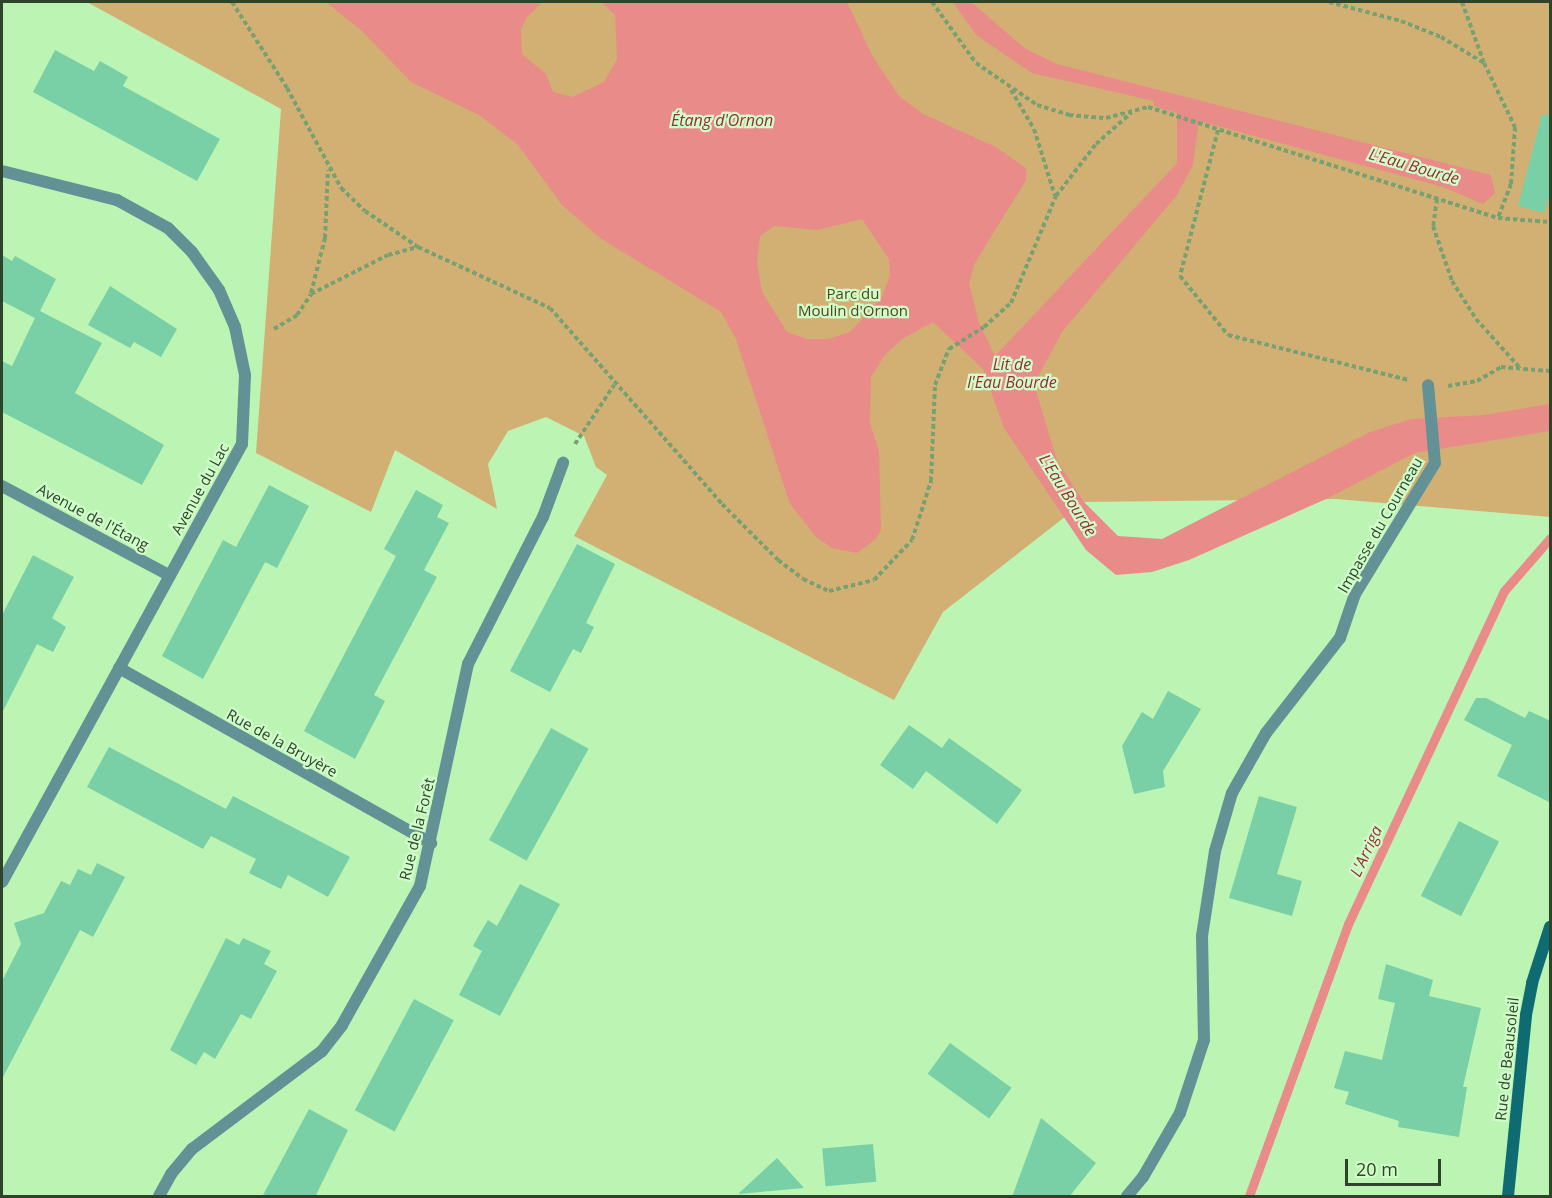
<!DOCTYPE html>
<html>
<head>
<meta charset="utf-8">
<style>
	body { margin:0 }
	#map { position:relative; width:1552px; height:1198px; overflow:hidden; background:#bbf4b3; font-family:"Open Sans",sans-serif }
	div>[style] { position:absolute }
	[style*='--x'] { left:calc(var(--x)*1px); top:calc(var(--y)*1px); width:calc(var(--w)*1px); rotate:calc(var(--a)*1deg) }
	.green>* { inset:0; background:#d2b073 }
	.water>* { inset:0; background:#e98b88 }
	.stream>* { height:9px; margin:-4.5px; padding:0 4.5px; transform-origin:4.5px; border-radius:4.5px; background:#e98b88 }
	.building>* { inset:0; background:#79d0a6; transform-origin:0 0 }
	.path>* { height:4px; margin-top:-2px; transform-origin:0; background:repeating-linear-gradient(90deg,#78a173 0 4.5px,transparent 0 7.5px) }
	.street>* { height:12px; margin:-6px; padding:0 6px; transform-origin:6px; border-radius:6px; background:#629295 }
	.secondary>* { height:12px; margin:-6px; padding:0 6px; transform-origin:6px; border-radius:6px; background:#0d6b71 }
	span { translate:-50% -50%; white-space:nowrap; text-align:center; line-height:1.15; -webkit-text-stroke:4.5px #d0feca; paint-order:stroke }
	.park-label { font-size:15px; color:#55421e }
	.street-label { font-size:15px; color:#2d442a }
	.water-label { font-size:16px; color:#982a31; font-style:italic }
	.frame { position:absolute; inset:0; border:3px solid #2d442a; pointer-events:none }
	.scale { position:absolute; left:1345px; top:1159px; width:96px; height:27px; box-sizing:border-box; border:3px solid #2d442a; border-top:0; padding-left:8px; font-size:18px; line-height:21px; white-space:nowrap; color:#2d442a; -webkit-text-stroke:4px #d0feca; paint-order:stroke }
</style>
</head>
<body>
<div id="map">
	<div class="green">
		<i style="clip-path:polygon(87px 2px,1550px 2px,1550px 517px,1336px 499px,1084px 502px,943px 612px,894px 700px,574px 536px,607px 475px,596px 467px,584px 436px,546px 417px,508px 431px,488px 464px,497px 509px,395px 450px,371px 512px,256px 453px,281px 109px)"></i>
	</div>
	<div class="water">
		<i style="clip-path:polygon(evenodd,326px 2px,543px 2px,527px 17px,521px 29px,522px 54px,546px 74px,553px 92px,572px 97px,604px 82px,617px 60px,615px 15px,601px 2px,847px 2px,873px 57px,899px 96px,923px 114px,996px 147px,1026px 168px,1026px 180px,975px 263px,969px 283px,979px 323px,995px 356px,1177px 163px,1177px 113px,1154px 106px,1154px 101px,1032px 73px,976px 35px,953px 2px,971px 2px,1026px 49px,1057px 64px,1491px 175px,1495px 193px,1483px 204px,1443px 187px,1199px 121px,1193px 165px,1177px 195px,1062px 332px,1034px 384px,1057px 461px,1084px 502px,1118px 536px,1162px 539px,1370px 432px,1411px 419px,1484px 415px,1550px 404px,1550px 431px,1415px 453px,1326px 499px,1189px 560px,1152px 572px,1116px 575px,1086px 550px,1004px 428px,983px 369px,933px 322px,902px 339px,885px 355px,871px 377px,870px 423px,879px 451px,881px 530px,876px 539px,857px 553px,832px 548px,816px 537px,790px 504px,736px 339px,721px 312px,600px 238px,562px 205px,517px 144px,479px 115px,411px 82px,362px 31px,326px 2px,862px 219px,889px 259px,890px 275px,882px 297px,850px 332px,829px 339px,807px 339px,787px 332px,762px 292px,757px 263px,760px 236px,774px 226px,817px 230px,862px 219px)"></i>
	</div>
	<div class="stream">
		<i style="--x:1249;--y:1196;--w:289;--a:-70"></i>
		<i style="--x:1348;--y:924;--w:368;--a:-64.9"></i>
		<i style="--x:1504;--y:591;--w:70;--a:-49"></i>
	</div>
	<div class="building">
		<i style="clip-path:polygon(55px 50px,94px 71px,100px 61px,128px 77px,123px 86px,220px 139px,197px 181px,33px 92px)"></i>
		<i style="clip-path:polygon(1542px 114px,1551px 115px,1551px 189px,1544px 213px,1518px 206px)"></i>
		<i style="clip-path:polygon(2px 255px,12px 261px,15px 256px,56px 279px,40px 311px,102px 343px,75px 393px,164px 445px,142px 485px,2px 412px,2px 361px,12px 366px,35px 318px,2px 301px)"></i>
		<i style="clip-path:polygon(110px 286px,177px 329px,161px 357px,134px 342px,130px 348px,88px 325px)"></i>
		<i style="clip-path:polygon(269px 485px,309px 506px,277px 568px,265px 562px,203px 679px,162px 656px,223px 540px,236px 547px)"></i>
		<i style="clip-path:polygon(416px 490px,443px 505px,437px 517px,449px 523px,424px 570px,437px 577px,374px 695px,385px 701px,355px 759px,304px 731px,396px 556px,384px 549px)"></i>
		<i style="clip-path:polygon(577px 544px,615px 564px,586px 623px,594px 627px,581px 653px,573px 649px,550px 692px,510px 671px)"></i>
		<i style="clip-path:polygon(33px 555px,74px 577px,52px 618px,66px 627px,53px 652px,37px 644px,2px 713px,2px 615px)"></i>
		<i style="clip-path:polygon(1168px 691px,1201px 709px,1163px 771px,1165px 787px,1134px 794px,1122px 746px,1142px 712px,1153px 719px)"></i>
		<i style="clip-path:polygon(1476px 698px,1486px 698px,1525px 718px,1529px 711px,1551px 721px,1551px 803px,1497px 776px,1512px 745px,1464px 720px)"></i>
		<i style="clip-path:polygon(909px 725px,942px 748px,949px 738px,1022px 790px,997px 824px,926px 771px,913px 789px,880px 765px)"></i>
		<i style="left:551px;top:728px;width:43px;height:128px;rotate:29deg"></i>
		<i style="clip-path:polygon(109px 747px,226px 809px,233px 796px,350px 857px,328px 897px,288px 875px,281px 889px,249px 873px,256px 859px,211px 836px,203px 849px,87px 787px)"></i>
		<i style="clip-path:polygon(1259px 796px,1297px 807px,1277px 874px,1302px 881px,1292px 916px,1229px 898px)"></i>
		<i style="left:1459px;top:821px;width:45px;height:84px;rotate:27deg"></i>
		<i style="clip-path:polygon(97px 863px,125px 877px,93px 937px,80px 930px,2px 1079px,2px 981px,21px 944px,14px 923px,44px 913px,61px 881px,70px 885px,78px 869px,91px 875px)"></i>
		<i style="clip-path:polygon(520px 884px,560px 904px,500px 1016px,459px 995px,482px 951px,473px 946px,479px 935px,488px 920px,497px 926px)"></i>
		<i style="clip-path:polygon(226px 938px,239px 945px,243px 938px,271px 951px,264px 964px,277px 971px,251px 1019px,241px 1014px,215px 1059px,204px 1052px,196px 1065px,170px 1050px)"></i>
		<i style="clip-path:polygon(1386px 964px,1433px 980px,1429px 996px,1481px 1008px,1463px 1087px,1467px 1087px,1459px 1137px,1398px 1127px,1399px 1121px,1345px 1104px,1349px 1092px,1334px 1088px,1345px 1051px,1382px 1060px,1395px 1003px,1378px 999px)"></i>
		<i style="left:414px;top:999px;width:45px;height:126px;rotate:28deg"></i>
		<i style="left:950px;top:1043px;width:76px;height:38px;rotate:36deg"></i>
		<i style="clip-path:polygon(309px 1109px,348px 1130px,315px 1197px,262px 1197px)"></i>
		<i style="clip-path:polygon(1041px 1118px,1096px 1163px,1069px 1197px,1012px 1197px)"></i>
		<i style="left:873px;top:1144px;width:38px;height:51px;rotate:85deg"></i>
		<i style="clip-path:polygon(777px 1158px,804px 1188px,738px 1194px)"></i>
	</div>
	<div class="path">
		<i style="--x:232;--y:2;--w:102;--a:57.4"></i>
		<i style="--x:287;--y:88;--w:114;--a:61.6"></i>
		<i style="--x:341;--y:188;--w:33;--a:44"></i>
		<i style="--x:365;--y:211;--w:64;--a:34.2"></i>
		<i style="--x:418;--y:247;--w:145;--a:24.8"></i>
		<i style="--x:550;--y:308;--w:261;--a:48.7"></i>
		<i style="--x:722;--y:504;--w:79;--a:45"></i>
		<i style="--x:778;--y:560;--w:31;--a:37"></i>
		<i style="--x:803;--y:579;--w:29;--a:25"></i>
		<i style="--x:829;--y:591;--w:46;--a:-13.7"></i>
		<i style="--x:874;--y:580;--w:55;--a:-46.5"></i>
		<i style="--x:912;--y:540;--w:62;--a:-72.1"></i>
		<i style="--x:931;--y:481;--w:96;--a:-87.6"></i>
		<i style="--x:935;--y:385;--w:39;--a:-69"></i>
		<i style="--x:949;--y:349;--w:41;--a:-32.2"></i>
		<i style="--x:984;--y:327;--w:36;--a:-42"></i>
		<i style="--x:1011;--y:303;--w:116;--a:-67.2"></i>
		<i style="--x:1056;--y:196;--w:66;--a:-52.4"></i>
		<i style="--x:1096;--y:144;--w:47;--a:-41.5"></i>
		<i style="--x:932;--y:2;--w:75;--a:54.2"></i>
		<i style="--x:976;--y:63;--w:74;--a:34.5"></i>
		<i style="--x:1037;--y:105;--w:34;--a:17"></i>
		<i style="--x:1069;--y:115;--w:37;--a:5"></i>
		<i style="--x:1106;--y:118;--w:43;--a:-14.7"></i>
		<i style="--x:1148;--y:107;--w:367;--a:17.6"></i>
		<i style="--x:1498;--y:218;--w:52;--a:4.4"></i>
		<i style="--x:1329;--y:2;--w:74;--a:14.8"></i>
		<i style="--x:1401;--y:21;--w:43;--a:21.8"></i>
		<i style="--x:1441;--y:37;--w:50;--a:31.2"></i>
		<i style="--x:1462;--y:2;--w:65;--a:70.2"></i>
		<i style="--x:1484;--y:63;--w:71;--a:64.2"></i>
		<i style="--x:1515;--y:127;--w:57;--a:94"></i>
		<i style="--x:1511;--y:184;--w:36;--a:111"></i>
		<i style="--x:1011;--y:90;--w:45;--a:59.5"></i>
		<i style="--x:1034;--y:129;--w:70;--a:72.6"></i>
		<i style="--x:1218;--y:130;--w:151;--a:104.6"></i>
		<i style="--x:1180;--y:276;--w:76;--a:50.9"></i>
		<i style="--x:1228;--y:335;--w:187;--a:14"></i>
		<i style="--x:1437;--y:199;--w:27;--a:98"></i>
		<i style="--x:1433;--y:226;--w:58;--a:70.9"></i>
		<i style="--x:1452;--y:281;--w:45;--a:57.7"></i>
		<i style="--x:1476;--y:319;--w:64;--a:48.1"></i>
		<i style="--x:311;--y:293;--w:57;--a:-75.7"></i>
		<i style="--x:325;--y:238;--w:68;--a:-87.5"></i>
		<i style="--x:274;--y:329;--w:27;--a:-31"></i>
		<i style="--x:297;--y:315;--w:25;--a:-56"></i>
		<i style="--x:311;--y:294;--w:86;--a:-26.9"></i>
		<i style="--x:388;--y:255;--w:31;--a:-15"></i>
		<i style="--x:1448;--y:386;--w:29;--a:-10"></i>
		<i style="--x:1477;--y:381;--w:28;--a:-30"></i>
		<i style="--x:1501;--y:367;--w:49;--a:4.7"></i>
		<i style="--x:575;--y:444;--w:71;--a:-56.5"></i>
	</div>
	<div class="street">
		<i style="--x:2;--y:171;--w:119;--a:14.2"></i>
		<i style="--x:117;--y:200;--w:58;--a:28.8"></i>
		<i style="--x:168;--y:228;--w:34;--a:45"></i>
		<i style="--x:192;--y:252;--w:47;--a:54.6"></i>
		<i style="--x:219;--y:290;--w:40;--a:66.6"></i>
		<i style="--x:235;--y:327;--w:49;--a:78.2"></i>
		<i style="--x:245;--y:375;--w:69;--a:92.5"></i>
		<i style="--x:242;--y:444;--w:499;--a:118.7"></i>
		<i style="--x:2;--y:486;--w:189;--a:28.1"></i>
		<i style="--x:119;--y:668;--w:358;--a:29.3"></i>
		<i style="--x:159;--y:1196;--w:25;--a:-61"></i>
		<i style="--x:171;--y:1174;--w:33;--a:-50"></i>
		<i style="--x:192;--y:1149;--w:163;--a:-37"></i>
		<i style="--x:322;--y:1051;--w:33;--a:-52"></i>
		<i style="--x:342;--y:1025;--w:159;--a:-60.7"></i>
		<i style="--x:420;--y:886;--w:227;--a:-77.8"></i>
		<i style="--x:468;--y:664;--w:165;--a:-63"></i>
		<i style="--x:543;--y:517;--w:58;--a:-69.7"></i>
		<i style="--x:1127;--y:1196;--w:25;--a:-50"></i>
		<i style="--x:1143;--y:1177;--w:74;--a:-60"></i>
		<i style="--x:1180;--y:1113;--w:77;--a:-71.8"></i>
		<i style="--x:1204;--y:1040;--w:104;--a:-91.1"></i>
		<i style="--x:1202;--y:936;--w:86;--a:-81.3"></i>
		<i style="--x:1215;--y:851;--w:60;--a:-73.7"></i>
		<i style="--x:1232;--y:793;--w:69;--a:-60.5"></i>
		<i style="--x:1266;--y:733;--w:120;--a:-52.1"></i>
		<i style="--x:1340;--y:638;--w:46;--a:-71.2"></i>
		<i style="--x:1355;--y:594;--w:153;--a:-58.6"></i>
		<i style="--x:1435;--y:463;--w:78;--a:-95.1"></i>
	</div>
	<div class="secondary">
		<i style="--x:1508;--y:1196;--w:182;--a:-84.3"></i>
		<i style="--x:1526;--y:1015;--w:33;--a:-79"></i>
		<i style="--x:1532;--y:983;--w:59;--a:-72.2"></i>
	</div>
	<div class="park-label">
		<span style="left:853px;top:302px">Parc du<br>Moulin d'Ornon</span>
	</div>
	<div class="street-label">
		<span style="left:200px;top:489px;rotate:-61deg">Avenue du Lac</span>
		<span style="left:93px;top:517px;rotate:28deg">Avenue de l'Étang</span>
		<span style="left:1380px;top:525px;rotate:-60deg">Impasse du Courneau</span>
		<span style="left:282px;top:743px;rotate:29deg">Rue de la Bruyère</span>
		<span style="left:417px;top:829px;rotate:-76deg">Rue de la Forêt</span>
		<span style="left:1507px;top:1059px;rotate:-84deg">Rue de Beausoleil</span>
	</div>
	<div class="water-label">
		<span style="left:722px;top:120px">Étang d'Ornon</span>
		<span style="left:1414px;top:166px;rotate:16deg">L'Eau Bourde</span>
		<span style="left:1012px;top:373px">Lit de<br>l'Eau Bourde</span>
		<span style="left:1068px;top:495px;rotate:58deg">L'Eau Bourde</span>
		<span style="left:1366px;top:851px;rotate:-65deg">L'Arriga</span>
	</div>
	<div class="frame"></div>
	<div class="scale">20 m</div>
</div>
</body>
</html>
